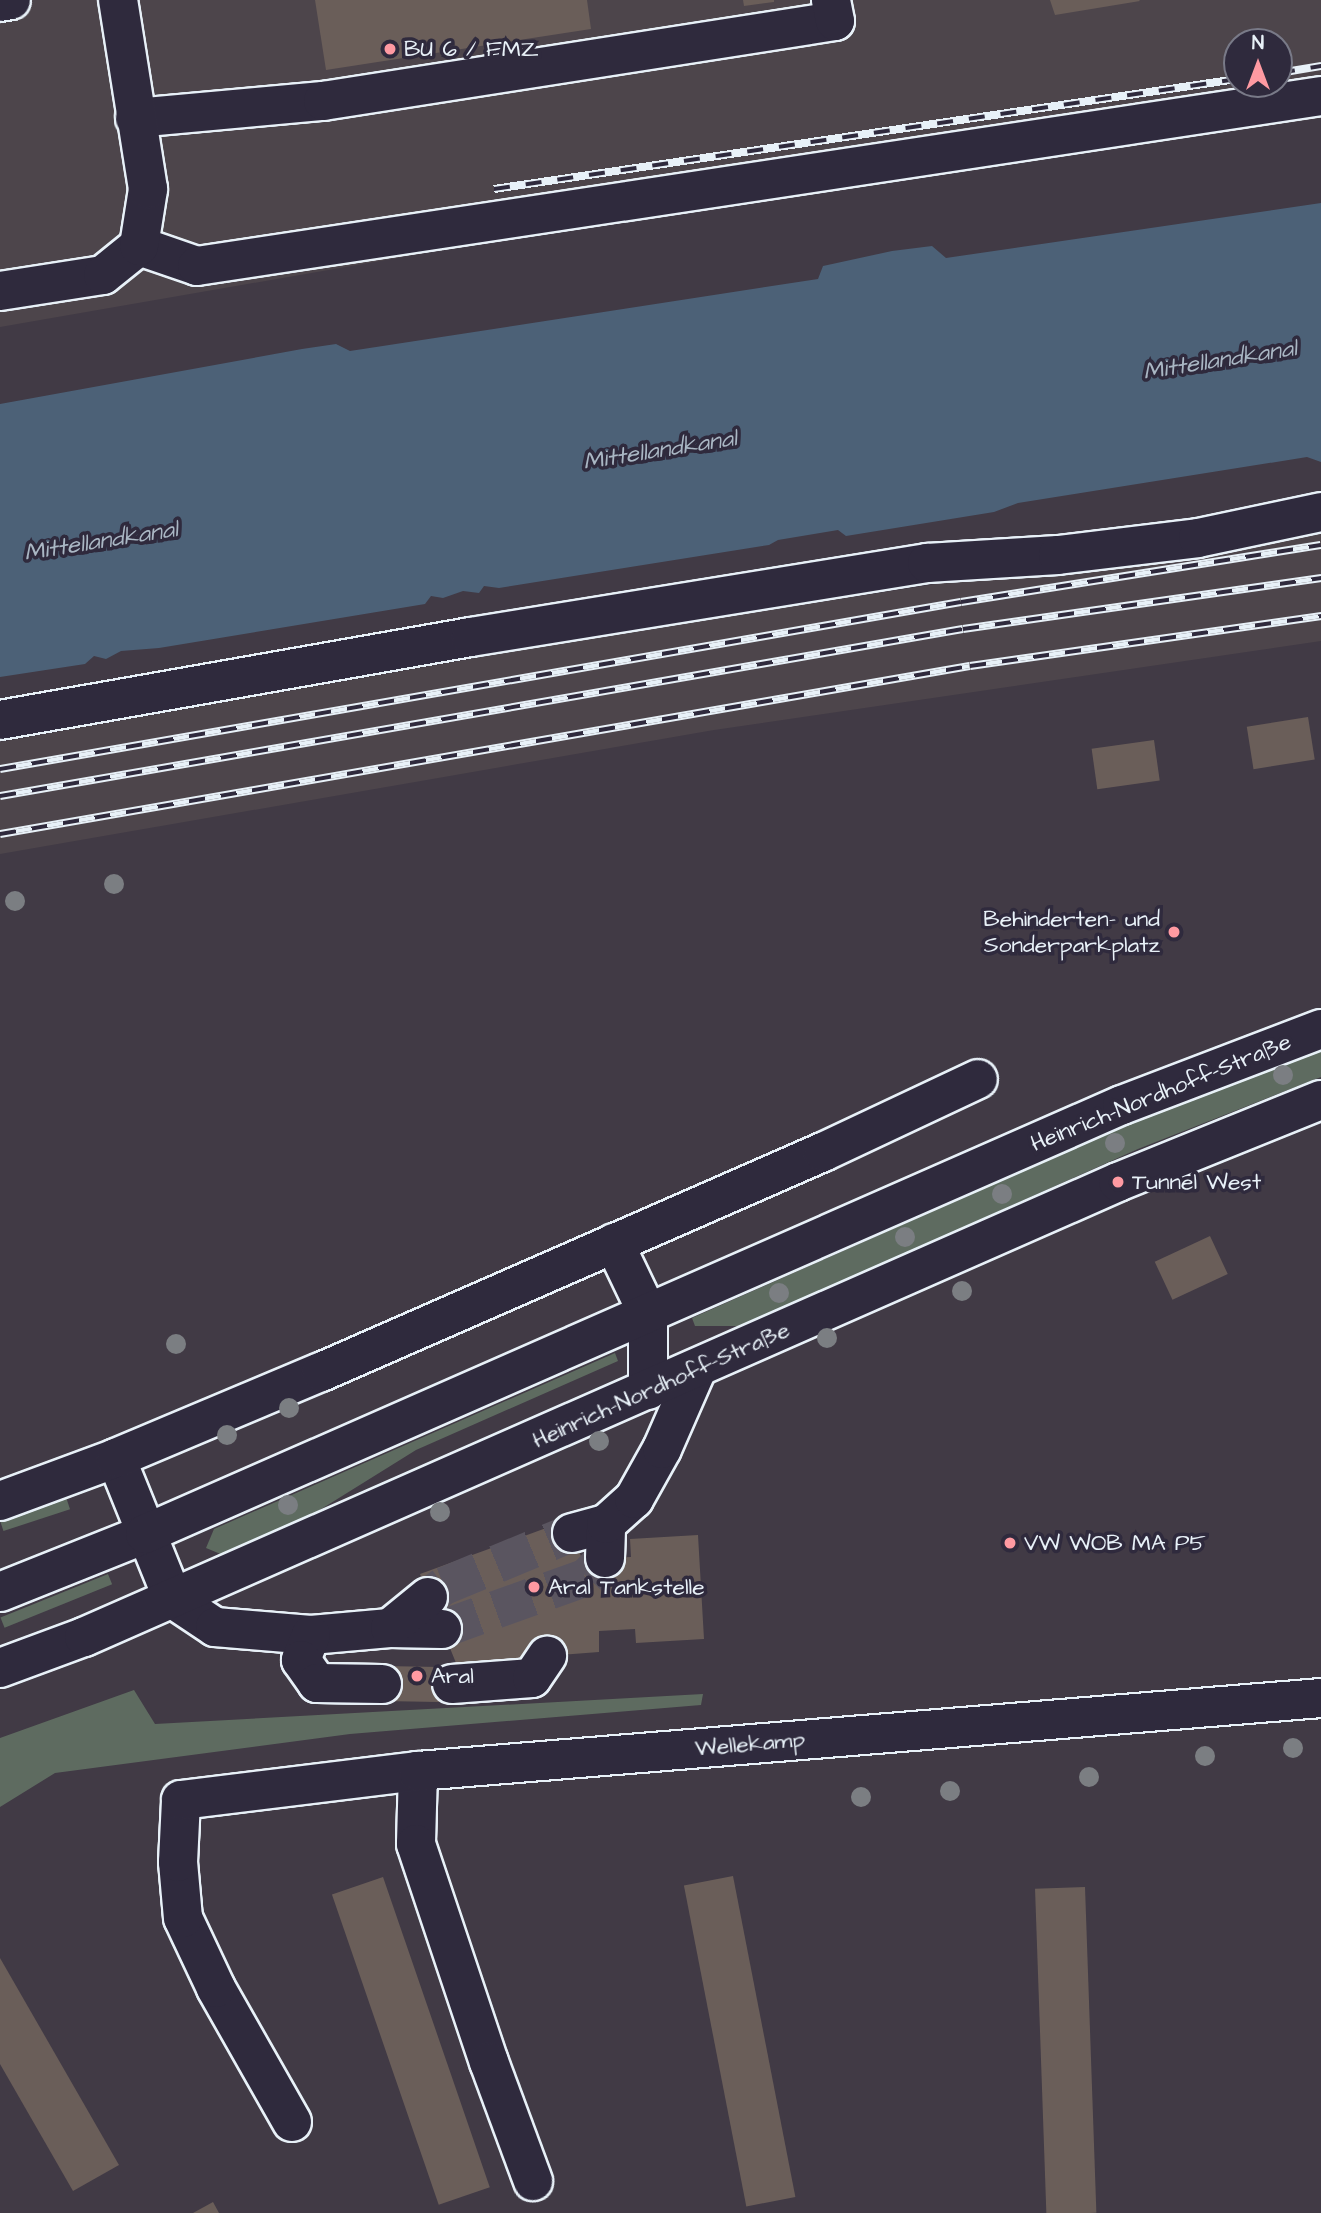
<!DOCTYPE html>
<html>
<head>
<meta charset="utf-8">
<style>
	body { margin:0 }
	#map { position:relative; width:1321px; height:2213px; overflow:hidden; background:#413a45; font-family:"Architects Daughter",sans-serif }
	div>[style] { position:absolute }
	[style*='--x'] { left:calc(var(--x)*1px); top:calc(var(--y)*1px); width:calc(var(--w)*1px); rotate:calc(var(--a)*1deg) }
	.built>* { inset:0; background:#4d454b }
	.green>* { inset:0; background:#5e6b60; transform-origin:0 0 }
	.water>* { inset:0; background:#4c6177 }
	.building>* { inset:0; background:#6a5e59; transform-origin:0 0 }
	.minor-tunnel>* { height:38px; margin-top:-19px; transform-origin:0; background:repeating-linear-gradient(90deg,#5a5560 0 38px,transparent 0 57px) }
	.roads { filter:drop-shadow(2px 0 #e8f1f8) drop-shadow(-2px 0 #e8f1f8) drop-shadow(0 2px #e8f1f8) drop-shadow(0 -2px #e8f1f8) }
	.minor>* { height:38px; margin:-19px; padding:0 19px; transform-origin:19px; border-radius:19px; background:#2f2a3d }
	.major>* { height:38px; margin:-19px; padding:0 19px; transform-origin:19px; border-radius:19px; background:#2f2a3d }
	.rail>* { height:8px; margin-top:-4px; transform-origin:0; background:repeating-linear-gradient(90deg,#2f2a3d 0 16px,#e8f1f8 0 32px); box-sizing:border-box; border-block:2px solid #e8f1f8 }
	.trees>* { width:20px; height:20px; margin:-10px; border-radius:50%; background:#7b7e82 }
	.dots>* { width:19px; height:19px; translate:-50% -50%; box-sizing:border-box; border:4px solid #2f2a3d; border-radius:50% }
	span { translate:-50% -50%; white-space:nowrap; text-align:center; line-height:1.15; -webkit-text-stroke:7px #2f2a3d; paint-order:stroke }
	.poi-label { font-size:23px; color:#e8f1f8 }
	.left { translate:0 -50%; text-align:left }
	.right { translate:-100% -50%; text-align:right }
	.street-label { font-size:23px; color:#e8f1f8 }
	.water-label { font-size:24px; color:#aab7c4; font-style:italic }
	.north { position:absolute; left:1223px; top:28px; width:70px; height:70px; box-sizing:border-box; background:#2f2a3d; border:2px solid #797a88; border-radius:50%; rotate:0deg; font-size:19px; font-weight:700; line-height:28px; text-align:center; color:#e8f1f8 }
	.north::after { content:''; display:block; margin:auto; width:24px; height:32px; background:#ff9aa2; clip-path:polygon(50% 0,100% 100%,50% 72%,0 100%) }
</style>
</head>
<body>
<div id="map">
	<div class="built">
		<i style="clip-path:polygon(evenodd,0 0,1321px 0,1321px 118px,455px 248px,0 327px,0 0,1237px 42px,1279px 42px,1279px 84px,1237px 84px,1237px 42px)"></i>
		<i style="clip-path:polygon(1321px 525px,1321px 641px,714px 730px,0 854px,0 742px,618px 633px)"></i>
	</div>
	<div class="green">
		<i style="clip-path:polygon(1321px 1049px,1321px 1077px,1138px 1149px,742px 1326px,695px 1326px,692px 1318px,1129px 1124px)"></i>
		<i style="clip-path:polygon(615px 1353px,618px 1361px,416px 1450px,302px 1521px,223px 1555px,206px 1548px,214px 1529px)"></i>
		<i style="left:66px;top:1497px;width:13px;height:70px;rotate:72deg"></i>
		<i style="left:108px;top:1574px;width:11px;height:116px;rotate:68deg"></i>
		<i style="clip-path:polygon(134px 1690px,155px 1724px,703px 1694px,701px 1705px,350px 1734px,55px 1773px,0 1807px,0 1738px)"></i>
	</div>
	<div class="water">
		<i style="clip-path:polygon(1321px 203px,1321px 462px,1307px 457px,1018px 503px,994px 512px,846px 536px,838px 530px,778px 540px,769px 545px,499px 588px,484px 586px,479px 593px,463px 591px,443px 598px,431px 596px,425px 604px,159px 648px,121px 651px,106px 659px,94px 656px,85px 664px,0 677px,0 404px,302px 349px,336px 344px,350px 351px,818px 279px,823px 266px,892px 251px,932px 246px,946px 258px)"></i>
	</div>
	<div class="building">
		<i style="clip-path:polygon(315px 0,587px 0,591px 29px,326px 70px)"></i>
		<i style="clip-path:polygon(743px 0,774px 0,774px 2px,744px 6px)"></i>
		<i style="clip-path:polygon(1050px 0,1139px 0,1140px 1px,1055px 15px)"></i>
		<i style="left:1308px;top:717px;width:43px;height:62px;rotate:81deg"></i>
		<i style="left:1154px;top:740px;width:41px;height:63px;rotate:82deg"></i>
		<i style="left:1210px;top:1236px;width:42px;height:61px;rotate:65deg"></i>
		<i style="clip-path:polygon(568px 1520px,582px 1559px,631px 1557px,630px 1539px,698px 1535px,704px 1639px,636px 1643px,635px 1629px,599px 1631px,599px 1652px,456px 1663px,420px 1574px)"></i>
		<i style="left:383px;top:1666px;width:70px;height:35px;rotate:1deg"></i>
		<i style="left:733px;top:1876px;width:327px;height:50px;rotate:79deg"></i>
		<i style="left:383px;top:1877px;width:328px;height:54px;rotate:71deg"></i>
		<i style="left:1085px;top:1887px;width:326px;height:50px;rotate:88deg"></i>
		<i style="clip-path:polygon(0 1958px,119px 2165px,73px 2191px,0 2064px)"></i>
		<i style="clip-path:polygon(213px 2202px,219px 2213px,193px 2213px)"></i>
	</div>
	<div class="minor-tunnel">
		<i style="--x:428;--y:1597;--w:19;--a:-35"></i>
		<i style="--x:444;--y:1586;--w:139;--a:-22.5"></i>
		<i style="--x:442;--y:1629;--w:154;--a:-19.7"></i>
		<i style="--x:587;--y:1577;--w:26;--a:-47"></i>
	</div>
	<div class="roads">
		<div class="minor">
			<i style="--x:0;--y:2;--w:11;--a:-10"></i>
			<i style="--x:135;--y:118;--w:189;--a:-5.2"></i>
			<i style="--x:323;--y:101;--w:518;--a:-8.88"></i>
			<i style="--x:835;--y:21;--w:21;--a:-101"></i>
			<i style="--x:139;--y:246;--w:61;--a:19"></i>
			<i style="--x:197;--y:266;--w:1137;--a:-8.6"></i>
			<i style="--x:0;--y:291;--w:104;--a:-8.8"></i>
			<i style="--x:103;--y:275;--w:46;--a:-38.9"></i>
			<i style="--x:139;--y:246;--w:58;--a:-81"></i>
			<i style="--x:148;--y:189;--w:191;--a:-99"></i>
			<i style="--x:0;--y:720;--w:478;--a:-10"></i>
			<i style="--x:471;--y:637;--w:462;--a:-9.2"></i>
			<i style="--x:927;--y:563;--w:131;--a:-3.5"></i>
			<i style="--x:1058;--y:555;--w:141;--a:-6.9"></i>
			<i style="--x:1198;--y:538;--w:126;--a:-11.9"></i>
			<i style="--x:614;--y:1243;--w:79;--a:64.4"></i>
			<i style="--x:648;--y:1314;--w:76;--a:90"></i>
			<i style="--x:116;--y:1458;--w:152;--a:68"></i>
			<i style="--x:173;--y:1599;--w:50;--a:33.7"></i>
			<i style="--x:215;--y:1627;--w:96;--a:4.8"></i>
			<i style="--x:311;--y:1635;--w:79;--a:-5.1"></i>
			<i style="--x:390;--y:1628;--w:52;--a:1.1"></i>
			<i style="--x:0;--y:1501;--w:124;--a:-20.3"></i>
			<i style="--x:116;--y:1458;--w:222;--a:-22.8"></i>
			<i style="--x:321;--y:1372;--w:548;--a:-23.67"></i>
			<i style="--x:823;--y:1152;--w:171;--a:-25.2"></i>
			<i style="--x:572;--y:1533;--w:35;--a:-15"></i>
			<i style="--x:605;--y:1558;--w:34;--a:-88"></i>
			<i style="--x:606;--y:1524;--w:38;--a:-42"></i>
			<i style="--x:634;--y:1499;--w:57;--a:-60.8"></i>
			<i style="--x:662;--y:1449;--w:87;--a:-66.4"></i>
			<i style="--x:390;--y:1628;--w:49;--a:-39.2"></i>
			<i style="--x:311;--y:1635;--w:27;--a:112"></i>
			<i style="--x:301;--y:1660;--w:28;--a:55"></i>
			<i style="--x:317;--y:1683;--w:65;--a:0.9"></i>
			<i style="--x:452;--y:1684;--w:80;--a:-4.3"></i>
			<i style="--x:532;--y:1678;--w:27;--a:-56"></i>
			<i style="--x:418;--y:1771;--w:73;--a:91.6"></i>
			<i style="--x:416;--y:1844;--w:230;--a:71.5"></i>
			<i style="--x:489;--y:2062;--w:127;--a:69.7"></i>
			<i style="--x:292;--y:2122;--w:154;--a:-119.6"></i>
			<i style="--x:216;--y:1988;--w:77;--a:-115.2"></i>
			<i style="--x:183;--y:1918;--w:56;--a:-95.1"></i>
			<i style="--x:178;--y:1862;--w:62;--a:-87.2"></i>
			<i style="--x:181;--y:1800;--w:239;--a:-7"></i>
			<i style="--x:418;--y:1771;--w:906;--a:-4.62"></i>
		</div>
		<div class="major">
			<i style="--x:0;--y:1592;--w:156;--a:-21.8"></i>
			<i style="--x:145;--y:1534;--w:1067;--a:-23.71"></i>
			<i style="--x:1122;--y:1105;--w:213;--a:-20.9"></i>
			<i style="--x:0;--y:1668;--w:90;--a:-20.3"></i>
			<i style="--x:84;--y:1637;--w:1130;--a:-23.75"></i>
			<i style="--x:1118;--y:1182;--w:219;--a:-22"></i>
		</div>
	</div>
	<div class="rail">
		<i style="--x:1279;--y:73;--w:43;--a:-9.5"></i>
		<i style="--x:494;--y:189;--w:751;--a:-8.42"></i>
		<i style="--x:0;--y:769;--w:975;--a:-9.86"></i>
		<i style="--x:961;--y:602;--w:364;--a:-9"></i>
		<i style="--x:0;--y:796;--w:977;--a:-9.84"></i>
		<i style="--x:963;--y:629;--w:362;--a:-8.1"></i>
		<i style="--x:0;--y:834;--w:984;--a:-9.83"></i>
		<i style="--x:970;--y:666;--w:355;--a:-8.1"></i>
	</div>
	<div class="trees">
		<i style="left:114px;top:884px"></i>
		<i style="left:15px;top:901px"></i>
		<i style="left:1283px;top:1075px"></i>
		<i style="left:1115px;top:1143px"></i>
		<i style="left:1002px;top:1194px"></i>
		<i style="left:905px;top:1237px"></i>
		<i style="left:962px;top:1291px"></i>
		<i style="left:779px;top:1293px"></i>
		<i style="left:827px;top:1338px"></i>
		<i style="left:176px;top:1344px"></i>
		<i style="left:289px;top:1408px"></i>
		<i style="left:227px;top:1435px"></i>
		<i style="left:599px;top:1441px"></i>
		<i style="left:288px;top:1505px"></i>
		<i style="left:440px;top:1512px"></i>
		<i style="left:1293px;top:1748px"></i>
		<i style="left:1205px;top:1756px"></i>
		<i style="left:1089px;top:1777px"></i>
		<i style="left:950px;top:1791px"></i>
		<i style="left:861px;top:1797px"></i>
	</div>
	<div class="dots">
		<i style="left:390px;top:49px;background:#ff9aa2"></i>
		<i style="left:1174px;top:932px;background:#ff9aa2"></i>
		<i style="left:1118px;top:1182px;background:#ff9aa2"></i>
		<i style="left:1010px;top:1543px;background:#ff9aa2"></i>
		<i style="left:534px;top:1587px;background:#ff9aa2"></i>
		<i style="left:417px;top:1676px;background:#ff9aa2"></i>
	</div>
	<div class="poi-label">
		<span class="left" style="left:404px;top:49px">BU 6 / FMZ</span>
		<span class="right" style="left:1160px;top:932px">Behinderten- und<br>Sonderparkplatz</span>
		<span class="left" style="left:1132px;top:1182px">Tunnel West</span>
		<span class="left" style="left:1024px;top:1543px">VW WOB MA P5</span>
		<span class="left" style="left:548px;top:1587px">Aral Tankstelle</span>
		<span class="left" style="left:431px;top:1676px">Aral</span>
	</div>
	<div class="street-label">
		<span style="left:1161px;top:1093px;rotate:-22deg">Heinrich-Nordhoff-Straße</span>
		<span style="left:661px;top:1385px;rotate:-24deg">Heinrich-Nordhoff-Straße</span>
		<span style="left:750px;top:1744px;rotate:-5deg">Wellekamp</span>
	</div>
	<div class="water-label">
		<span style="left:1220px;top:361px;rotate:-9deg">Mittellandkanal</span>
		<span style="left:660px;top:451px;rotate:-9deg">Mittellandkanal</span>
		<span style="left:101px;top:542px;rotate:-9deg">Mittellandkanal</span>
	</div>
	<div class="north">N</div>
</div>
</body>
</html>
